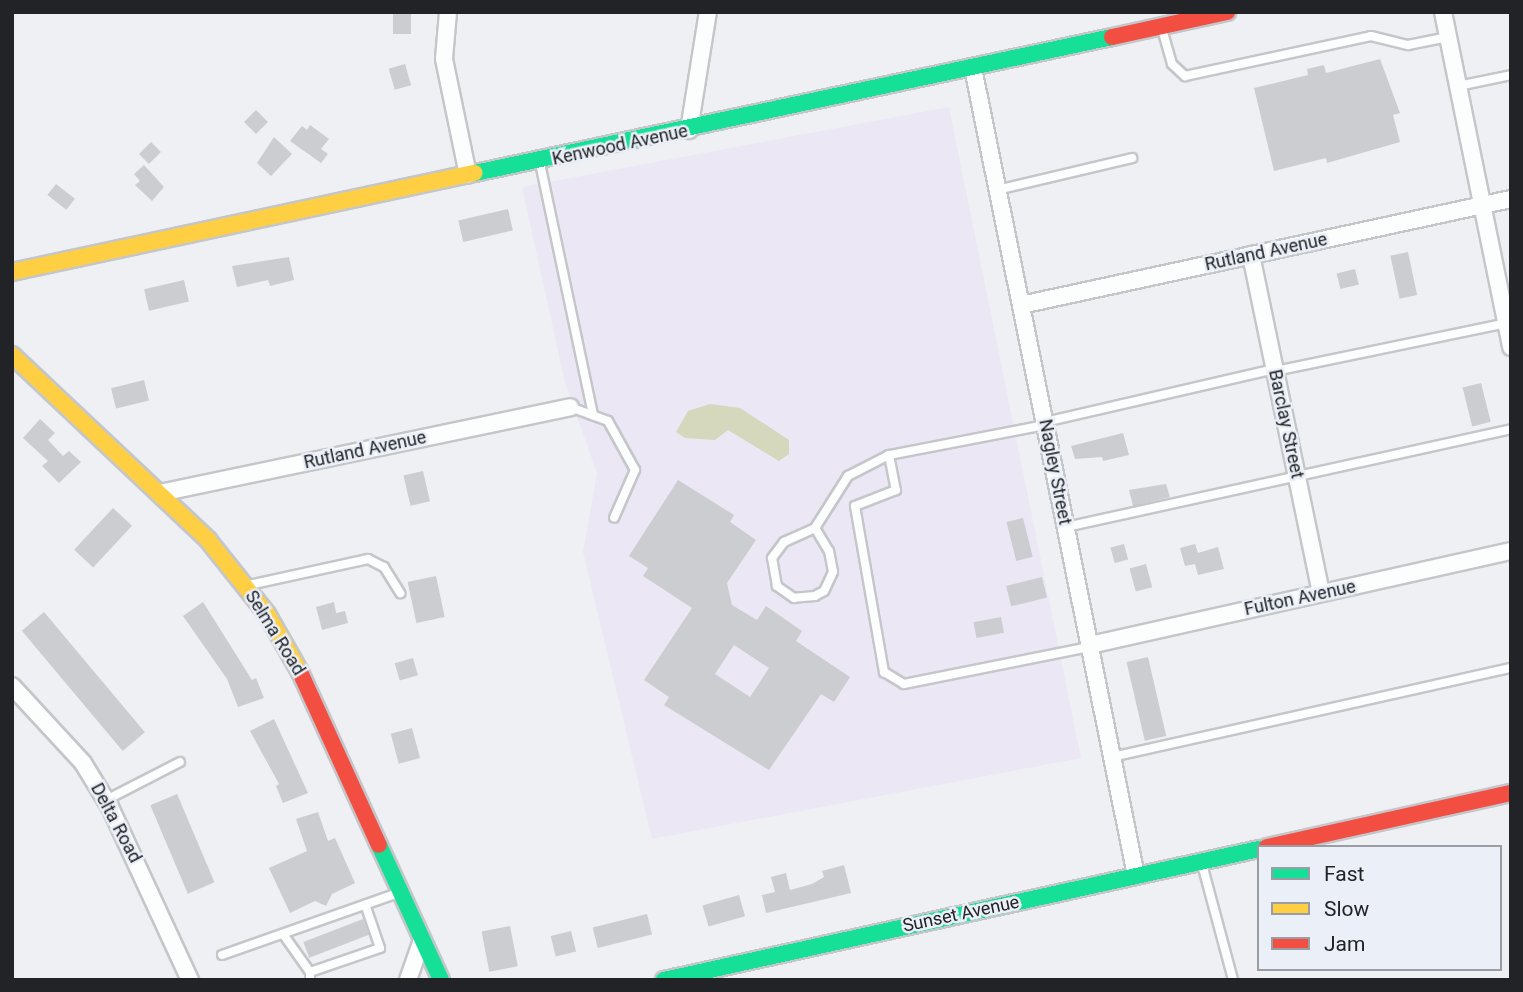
<!DOCTYPE html>
<html>
<head>
<meta charset="utf-8">
<style>
	body { margin:0 }
	#map { position:relative; width:1523px; height:992px; overflow:hidden; background:#eef0f4; font-family:Roboto,sans-serif }
	div>[style] { position:absolute }
	[style*='--x'] { left:calc(var(--x)*1px); top:calc(var(--y)*1px); width:calc(var(--w)*1px); rotate:calc(var(--a)*1deg) }
	.education>* { inset:0; background:#ece7f4 }
	.green>* { inset:0; background:#d5d8bd }
	.building>* { inset:0; background:#cbcdd0; transform-origin:0 0 }
	.roads { filter:drop-shadow(2px 0 #c5c6ca) drop-shadow(-2px 0 #c5c6ca) drop-shadow(0 2px #c5c6ca) drop-shadow(0 -2px #c5c6ca) }
	.lane>* { height:8px; margin:-4px; padding:0 4px; transform-origin:4px; border-radius:4px; background:#fcfdfd }
	.street>* { height:16px; margin:-8px; padding:0 8px; transform-origin:8px; border-radius:8px; background:#fcfdfd }
	.fast>* { height:16px; margin:-8px; padding:0 8px; transform-origin:8px; border-radius:8px; background:#16e098 }
	.slow>* { height:16px; margin:-8px; padding:0 8px; transform-origin:8px; border-radius:8px; background:#ffcf43 }
	.jam>* { height:16px; margin:-8px; padding:0 8px; transform-origin:8px; border-radius:8px; background:#f24e42 }
	span { translate:-50% -50%; white-space:nowrap; text-align:center; line-height:1.15; -webkit-text-stroke:5px #eaeff8; paint-order:stroke }
	.street-label { font-size:18px; color:#212326 }
	.frame { position:absolute; inset:0; border:14px solid #212326; pointer-events:none }
	.legend { position:absolute; left:1257px; top:845px; width:245px; height:126px; box-sizing:border-box; background:#eaeff8; border:2px solid #9a9da4; margin:0; padding:9px 12px; list-style:none; font-size:21px; color:#212326 }
	.legend li { display:flex; align-items:center; gap:14px; height:35px }
	.legend b { width:35px; border:2px solid #9a9da4 }
</style>
</head>
<body>
<div id="map">
	<div class="education">
		<i style="clip-path:polygon(949px 107px,1081px 758px,652px 839px,583px 552px,597px 473px,565px 383px,522px 187px)"></i>
	</div>
	<div class="green">
		<i style="clip-path:polygon(710px 404px,740px 408px,789px 440px,789px 454px,779px 461px,728px 430px,715px 440px,685px 438px,676px 432px,688px 411px)"></i>
	</div>
	<div class="building">
		<i style="left:393px;top:12px;width:18px;height:22px"></i>
		<i style="clip-path:polygon(1380px 59px,1400px 113px,1393px 115px,1400px 142px,1327px 163px,1326px 158px,1274px 171px,1254px 88px,1308px 75px,1307px 69px,1324px 65px,1326px 73px)"></i>
		<i style="left:405px;top:64px;width:22px;height:17px;rotate:74deg"></i>
		<i style="left:256px;top:110px;width:17px;height:17px;rotate:45deg"></i>
		<i style="clip-path:polygon(310px 125px,329px 139px,321px 149px,328px 154px,321px 163px,290px 141px,302px 126px,307px 130px)"></i>
		<i style="clip-path:polygon(274px 137px,292px 154px,271px 176px,257px 163px)"></i>
		<i style="left:151px;top:142px;width:14px;height:17px;rotate:45deg"></i>
		<i style="clip-path:polygon(144px 165px,164px 187px,152px 201px,135px 185px,140px 181px,134px 174px)"></i>
		<i style="left:56px;top:184px;width:24px;height:14px;rotate:38deg"></i>
		<i style="left:508px;top:209px;width:22px;height:51px;rotate:77deg"></i>
		<i style="left:1408px;top:252px;width:44px;height:18px;rotate:78deg"></i>
		<i style="clip-path:polygon(289px 257px,294px 280px,270px 286px,268px 280px,237px 287px,232px 266px)"></i>
		<i style="left:1355px;top:269px;width:16px;height:19px;rotate:76deg"></i>
		<i style="left:184px;top:280px;width:22px;height:41px;rotate:77deg"></i>
		<i style="left:144px;top:380px;width:21px;height:34px;rotate:76deg"></i>
		<i style="left:1481px;top:383px;width:40px;height:19px;rotate:76deg"></i>
		<i style="clip-path:polygon(40px 419px,55px 433px,48px 440px,63px 456px,69px 451px,81px 462px,59px 483px,42px 466px,48px 461px,23px 438px)"></i>
		<i style="clip-path:polygon(1123px 433px,1129px 455px,1103px 461px,1102px 457px,1075px 459px,1071px 446px)"></i>
		<i style="left:423px;top:471px;width:31px;height:20px;rotate:77deg"></i>
		<i style="clip-path:polygon(evenodd,678px 480px,734px 515px,730px 522px,756px 540px,727px 583px,732px 605px,757px 620px,766px 606px,802px 631px,796px 641px,850px 677px,834px 702px,821px 694px,769px 770px,664px 705px,669px 697px,644px 680px,692px 608px,643px 576px,648px 568px,629px 556px,678px 480px,734px 645px,769px 668px,750px 697px,715px 674px,734px 645px)"></i>
		<i style="clip-path:polygon(1166px 484px,1170px 497px,1133px 506px,1129px 490px)"></i>
		<i style="left:113px;top:508px;width:26px;height:57px;rotate:43deg"></i>
		<i style="left:1023px;top:518px;width:40px;height:17px;rotate:76deg"></i>
		<i style="left:1124px;top:544px;width:16px;height:14px;rotate:75deg"></i>
		<i style="clip-path:polygon(1195px 544px,1198px 553px,1218px 547px,1224px 569px,1198px 575px,1195px 564px,1185px 566px,1180px 548px)"></i>
		<i style="left:1146px;top:564px;width:24px;height:17px;rotate:75deg"></i>
		<i style="left:436px;top:576px;width:42px;height:29px;rotate:78deg"></i>
		<i style="left:1042px;top:577px;width:21px;height:37px;rotate:76deg"></i>
		<i style="clip-path:polygon(203px 602px,252px 680px,256px 678px,264px 698px,238px 707px,227px 679px,183px 616px)"></i>
		<i style="clip-path:polygon(334px 602px,336px 613px,345px 611px,348px 623px,322px 630px,316px 607px)"></i>
		<i style="left:44px;top:612px;width:157px;height:29px;rotate:50deg"></i>
		<i style="left:1001px;top:617px;width:16px;height:28px;rotate:79deg"></i>
		<i style="left:1148px;top:657px;width:81px;height:22px;rotate:77deg"></i>
		<i style="left:413px;top:658px;width:18px;height:19px;rotate:74deg"></i>
		<i style="clip-path:polygon(274px 719px,308px 793px,283px 803px,276px 786px,279px 784px,250px 731px)"></i>
		<i style="left:412px;top:728px;width:31px;height:22px;rotate:75deg"></i>
		<i style="left:177px;top:794px;width:96px;height:29px;rotate:67deg"></i>
		<i style="clip-path:polygon(318px 812px,328px 841px,335px 838px,355px 883px,332px 894px,326px 906px,315px 901px,290px 913px,269px 868px,307px 851px,296px 819px)"></i>
		<i style="clip-path:polygon(844px 865px,851px 893px,766px 913px,762px 895px,775px 892px,771px 877px,786px 873px,790px 890px,812px 884px,824px 877px,822px 871px)"></i>
		<i style="left:739px;top:895px;width:22px;height:38px;rotate:74deg"></i>
		<i style="left:647px;top:914px;width:21px;height:56px;rotate:76deg"></i>
		<i style="left:363px;top:919px;width:17px;height:64px;rotate:69deg"></i>
		<i style="left:510px;top:926px;width:41px;height:29px;rotate:79deg"></i>
		<i style="left:571px;top:931px;width:21px;height:21px;rotate:76deg"></i>
	</div>
	<div class="roads">
		<div class="lane">
			<i style="--x:1162;--y:29;--w:36;--a:74"></i>
			<i style="--x:1172;--y:64;--w:18;--a:43"></i>
			<i style="--x:1185;--y:76;--w:190;--a:-12.1"></i>
			<i style="--x:1371;--y:36;--w:38;--a:14"></i>
			<i style="--x:1408;--y:45;--w:41;--a:-11.3"></i>
			<i style="--x:1458;--y:86;--w:54;--a:-11.7"></i>
			<i style="--x:540;--y:163;--w:258;--a:78.1"></i>
			<i style="--x:997;--y:190;--w:139;--a:-13.3"></i>
			<i style="--x:1275;--y:371;--w:236;--a:-11.7"></i>
			<i style="--x:570;--y:407;--w:40;--a:20.2"></i>
			<i style="--x:608;--y:421;--w:56;--a:61.1"></i>
			<i style="--x:635;--y:470;--w:52;--a:113.6"></i>
			<i style="--x:1045;--y:422;--w:235;--a:-13"></i>
			<i style="--x:1045;--y:425;--w:159;--a:169.1"></i>
			<i style="--x:889;--y:455;--w:36;--a:79"></i>
			<i style="--x:896;--y:490;--w:44;--a:158.7"></i>
			<i style="--x:855;--y:506;--w:169;--a:80.1"></i>
			<i style="--x:884;--y:672;--w:23;--a:31"></i>
			<i style="--x:904;--y:684;--w:190;--a:-11.3"></i>
			<i style="--x:1066;--y:527;--w:456;--a:-12.4"></i>
			<i style="--x:815;--y:528;--w:27;--a:59"></i>
			<i style="--x:829;--y:551;--w:21;--a:79"></i>
			<i style="--x:833;--y:572;--w:21;--a:115"></i>
			<i style="--x:824;--y:591;--w:10;--a:151"></i>
			<i style="--x:815;--y:596;--w:21;--a:175"></i>
			<i style="--x:794;--y:598;--w:21;--a:-145"></i>
			<i style="--x:777;--y:586;--w:28;--a:-100"></i>
			<i style="--x:772;--y:558;--w:20;--a:-53"></i>
			<i style="--x:784;--y:542;--w:34;--a:-24"></i>
			<i style="--x:815;--y:528;--w:62;--a:-57.6"></i>
			<i style="--x:848;--y:476;--w:46;--a:-27.1"></i>
			<i style="--x:249;--y:585;--w:122;--a:-12.3"></i>
			<i style="--x:368;--y:559;--w:18;--a:27"></i>
			<i style="--x:384;--y:567;--w:31;--a:58"></i>
			<i style="--x:1112;--y:757;--w:409;--a:-12.6"></i>
			<i style="--x:106;--y:800;--w:83;--a:-27.2"></i>
			<i style="--x:1202;--y:864;--w:120;--a:75"></i>
			<i style="--x:283;--y:934;--w:47;--a:54.6"></i>
			<i style="--x:222;--y:955;--w:187;--a:-19.4"></i>
			<i style="--x:310;--y:980;--w:8;--a:-90"></i>
			<i style="--x:310;--y:972;--w:74;--a:-18.9"></i>
			<i style="--x:380;--y:948;--w:46;--a:-108.8"></i>
		</div>
		<div class="street">
			<i style="--x:448;--y:12;--w:47;--a:94.9"></i>
			<i style="--x:444;--y:59;--w:118;--a:78.3"></i>
			<i style="--x:1443;--y:12;--w:342;--a:78.5"></i>
			<i style="--x:973;--y:68;--w:824;--a:78.59"></i>
			<i style="--x:689;--y:130;--w:120;--a:-80.9"></i>
			<i style="--x:1251;--y:255;--w:345;--a:78.3"></i>
			<i style="--x:1021;--y:305;--w:501;--a:-12.21"></i>
			<i style="--x:160;--y:493;--w:419;--a:-11.8"></i>
			<i style="--x:1090;--y:645;--w:431;--a:-12.6"></i>
			<i style="--x:12;--y:686;--w:105;--a:47.3"></i>
			<i style="--x:83;--y:763;--w:52;--a:58.5"></i>
			<i style="--x:110;--y:807;--w:191;--a:65.2"></i>
			<i style="--x:408;--y:980;--w:42;--a:-70.7"></i>
		</div>
		<div class="fast">
			<i style="--x:475;--y:173;--w:651;--a:-12.05"></i>
			<i style="--x:379;--y:845;--w:149;--a:65.3"></i>
			<i style="--x:664;--y:980;--w:609;--a:-12.42"></i>
		</div>
		<div class="slow">
			<i style="--x:12;--y:272;--w:473;--a:-12.1"></i>
			<i style="--x:12;--y:355;--w:270;--a:43.3"></i>
			<i style="--x:208;--y:540;--w:95;--a:51.4"></i>
			<i style="--x:267;--y:614;--w:67;--a:60.4"></i>
		</div>
		<div class="jam">
			<i style="--x:1112;--y:37;--w:118;--a:-12.3"></i>
			<i style="--x:300;--y:672;--w:190;--a:65.5"></i>
			<i style="--x:1267;--y:847;--w:250;--a:-12.5"></i>
		</div>
	</div>
	<div class="street-label">
		<span style="left:620px;top:145px;rotate:-12deg">Kenwood Avenue</span>
		<span style="left:1266px;top:252px;rotate:-12deg">Rutland Avenue</span>
		<span style="left:1286px;top:424px;rotate:78deg">Barclay Street</span>
		<span style="left:365px;top:450px;rotate:-12deg">Rutland Avenue</span>
		<span style="left:1055px;top:472px;rotate:79deg">Nagley Street</span>
		<span style="left:1300px;top:598px;rotate:-12deg">Fulton Avenue</span>
		<span style="left:275px;top:633px;rotate:58deg">Selma Road</span>
		<span style="left:116px;top:823px;rotate:62deg">Delta Road</span>
		<span style="left:961px;top:914px;rotate:-12deg">Sunset Avenue</span>
	</div>
	<div class="frame"></div>
	<ul class="legend">
	<li><b style="height:9px;background:#16e098"></b>Fast</li>
	<li><b style="height:9px;background:#ffcf43"></b>Slow</li>
	<li><b style="height:9px;background:#f24e42"></b>Jam</li>
	</ul>
</div>
</body>
</html>
